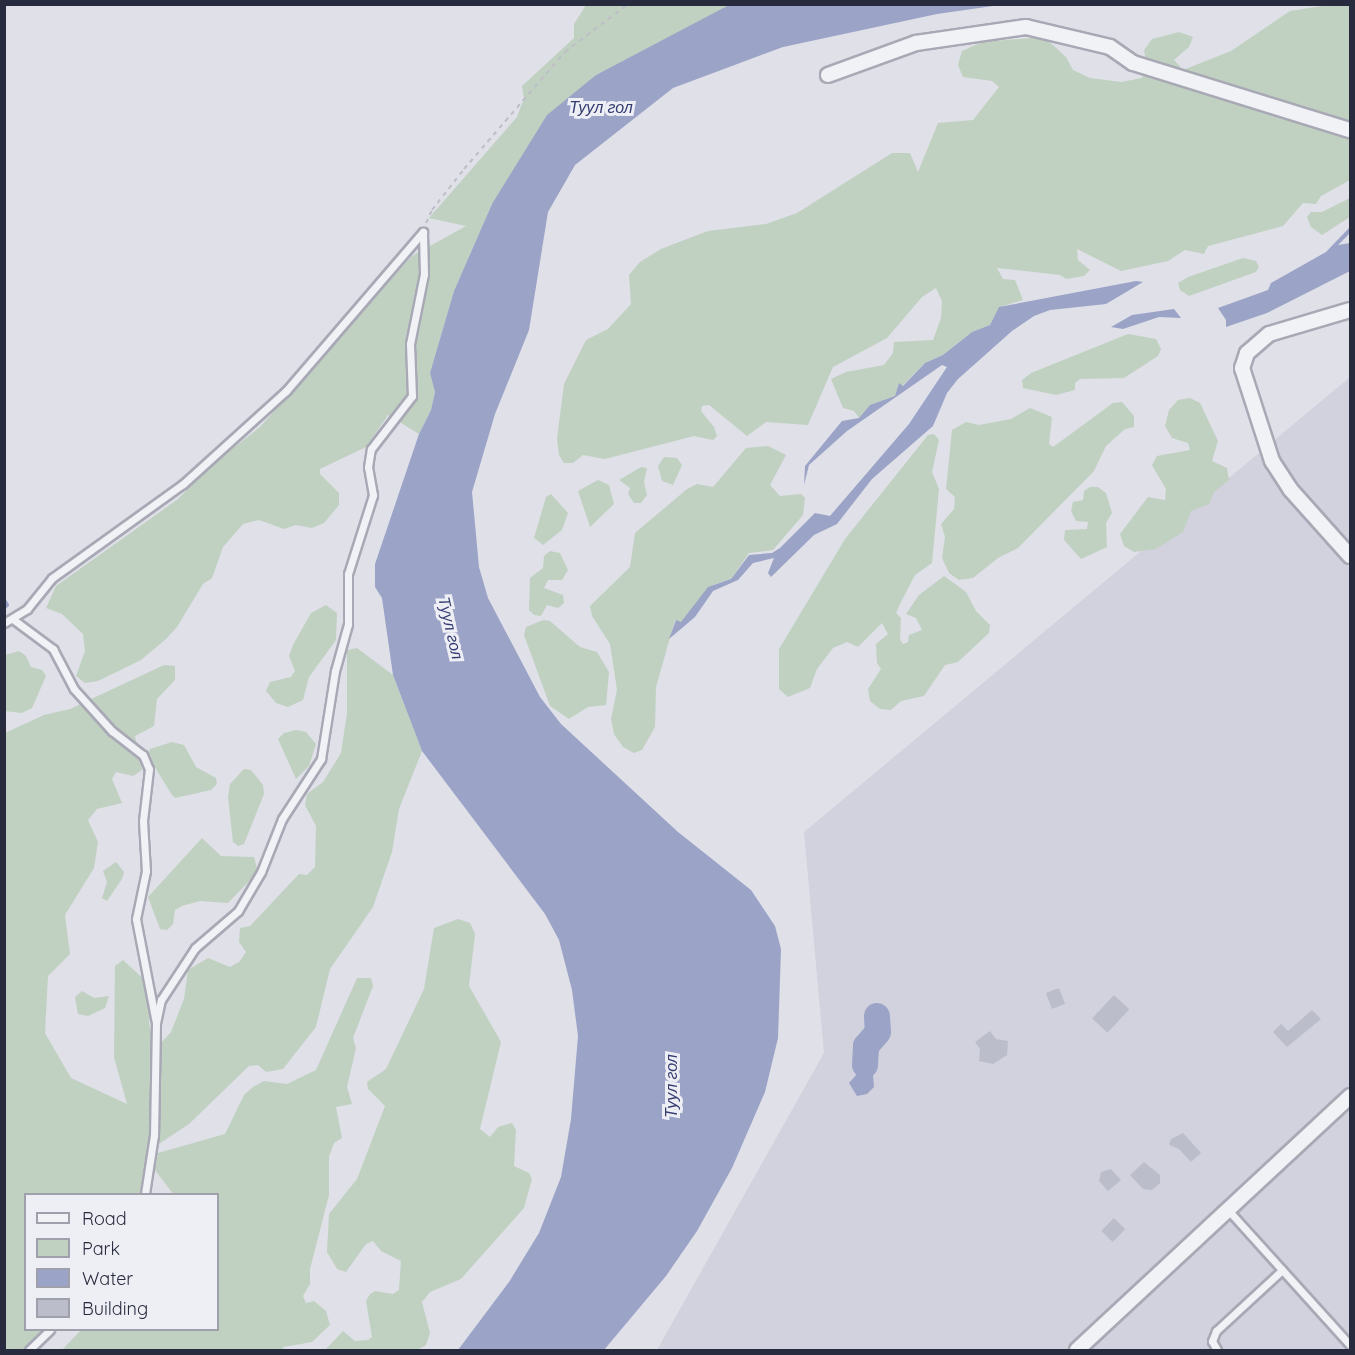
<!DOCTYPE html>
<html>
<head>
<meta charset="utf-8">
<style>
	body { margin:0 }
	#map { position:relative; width:1355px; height:1355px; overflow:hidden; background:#dfe0e8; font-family:Quicksand,sans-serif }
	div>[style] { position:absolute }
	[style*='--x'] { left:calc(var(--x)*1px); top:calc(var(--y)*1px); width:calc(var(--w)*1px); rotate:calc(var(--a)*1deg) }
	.built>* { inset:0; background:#d1d2dd }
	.green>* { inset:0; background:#c0d1c1 }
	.water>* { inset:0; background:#9ba3c7 }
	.stream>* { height:4.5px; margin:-2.25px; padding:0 2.25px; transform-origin:2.25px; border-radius:2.25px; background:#9ba3c7 }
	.river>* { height:26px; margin:-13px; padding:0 13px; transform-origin:13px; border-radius:13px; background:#9ba3c7 }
	.building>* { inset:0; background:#bcbdca; transform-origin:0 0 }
	.path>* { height:2px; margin-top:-1px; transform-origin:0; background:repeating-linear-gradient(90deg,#bdbec6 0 4.5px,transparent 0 9px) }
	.roads { filter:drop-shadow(2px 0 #a8a9b5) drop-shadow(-2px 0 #a8a9b5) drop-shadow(0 2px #a8a9b5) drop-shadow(0 -2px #a8a9b5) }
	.lane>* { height:7px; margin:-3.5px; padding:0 3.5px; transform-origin:3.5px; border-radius:3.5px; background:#f1f2f6 }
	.street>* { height:14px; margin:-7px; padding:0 7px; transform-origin:7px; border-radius:7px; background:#f1f2f6 }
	span { translate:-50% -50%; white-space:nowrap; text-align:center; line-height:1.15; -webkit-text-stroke:6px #eeeff5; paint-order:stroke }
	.water-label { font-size:16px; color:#343c71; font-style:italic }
	.frame { position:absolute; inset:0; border:6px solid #282a3e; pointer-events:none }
	.legend { position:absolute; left:24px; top:1193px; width:195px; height:138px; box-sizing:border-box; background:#eeeff5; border:2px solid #9fa0ac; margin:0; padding:8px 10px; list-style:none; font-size:18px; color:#282a3e }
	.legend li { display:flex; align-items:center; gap:12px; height:30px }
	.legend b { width:30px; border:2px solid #9fa0ac }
</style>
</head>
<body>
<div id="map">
	<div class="built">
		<i style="clip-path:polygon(1350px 377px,1350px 1350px,657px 1350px,824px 1053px,804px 832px)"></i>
	</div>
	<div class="green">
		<i style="clip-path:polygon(586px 5px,731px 5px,596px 75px,492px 204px,454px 291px,430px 373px,435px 392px,431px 410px,419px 434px,388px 415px,366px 447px,320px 469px,320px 474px,339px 493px,339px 505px,324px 523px,312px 528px,296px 525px,284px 529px,259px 520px,243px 524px,223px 547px,212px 578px,203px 584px,177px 627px,166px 639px,141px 660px,98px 681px,85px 683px,76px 676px,85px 651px,83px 634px,62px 614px,46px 608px,56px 586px,178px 499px,208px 468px,260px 427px,412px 256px,466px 226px,429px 218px,517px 117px,524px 98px,522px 86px,574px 38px,574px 24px)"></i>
		<i style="clip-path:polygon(1328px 5px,1350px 5px,1350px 180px,1321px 196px,1316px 204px,1303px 203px,1283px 226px,1208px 246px,1204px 254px,1185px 250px,1168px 261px,1121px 271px,1077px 249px,1078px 260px,1090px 270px,1084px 276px,1066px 279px,1060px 275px,997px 268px,1003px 279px,1015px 280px,1023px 300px,1000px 307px,990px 325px,972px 332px,943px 355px,925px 363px,902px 386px,899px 384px,895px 396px,870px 405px,859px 418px,854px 411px,843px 408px,831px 379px,846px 372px,884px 365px,893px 353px,894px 342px,933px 340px,941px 318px,942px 301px,936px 288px,922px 297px,887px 338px,833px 367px,808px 425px,766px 422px,747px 436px,709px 405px,702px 406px,701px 411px,714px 427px,717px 436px,713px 440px,694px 436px,605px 459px,583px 455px,573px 463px,564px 463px,559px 455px,557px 439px,564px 384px,586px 340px,608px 329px,631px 304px,629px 275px,640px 262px,661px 249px,708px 231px,766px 224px,797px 213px,892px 153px,910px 153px,918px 172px,938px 123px,973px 120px,999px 87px,992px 81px,963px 77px,958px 65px,962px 51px,982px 42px,1044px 37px,1066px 57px,1073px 70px,1090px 78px,1121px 82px,1142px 78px,1147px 67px,1144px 50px,1152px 39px,1179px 32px,1193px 37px,1189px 47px,1174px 60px,1183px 70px,1231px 51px,1290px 11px)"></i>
		<i style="clip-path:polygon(1350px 198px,1350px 217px,1322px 235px,1311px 227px,1307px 217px,1311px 212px,1322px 212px)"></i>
		<i style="clip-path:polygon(1243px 258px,1256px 261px,1259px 267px,1256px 272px,1189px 296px,1180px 290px,1178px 283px,1188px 277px)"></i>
		<i style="clip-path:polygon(1128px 334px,1156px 339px,1161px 349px,1158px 356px,1124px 378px,1080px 379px,1075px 383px,1075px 390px,1056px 395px,1023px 388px,1022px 380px,1031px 373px)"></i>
		<i style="clip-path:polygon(1190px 398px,1200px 403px,1218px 441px,1212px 461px,1227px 468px,1229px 480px,1214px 492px,1209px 504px,1191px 511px,1183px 532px,1156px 549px,1134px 552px,1124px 546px,1120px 534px,1148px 497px,1165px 500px,1166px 489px,1152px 465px,1157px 456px,1190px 450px,1188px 443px,1172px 438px,1165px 426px,1169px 410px,1178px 400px)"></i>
		<i style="clip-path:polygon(1122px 402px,1134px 416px,1134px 427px,1125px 429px,1106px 446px,1094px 471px,1018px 548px,998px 558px,973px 578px,959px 580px,949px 573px,942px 558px,945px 537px,941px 524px,954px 509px,955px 497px,946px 489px,952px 430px,966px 422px,979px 425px,1011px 419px,1030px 408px,1052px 417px,1049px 444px,1053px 447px,1113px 403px)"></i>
		<i style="clip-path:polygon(934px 434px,939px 440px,932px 472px,939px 489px,932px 563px,915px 575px,901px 602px,896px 613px,901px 618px,900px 640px,903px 644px,908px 642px,909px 635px,922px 630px,916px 618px,906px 614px,919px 595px,944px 576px,966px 592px,976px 611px,990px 625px,989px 633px,958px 662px,945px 665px,924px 696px,901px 701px,891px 710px,880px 709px,870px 701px,868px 689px,881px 669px,877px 663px,876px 644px,888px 634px,882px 623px,858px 647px,847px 642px,833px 648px,817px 669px,810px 688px,788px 697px,779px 689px,779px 649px,845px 539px,928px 435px)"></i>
		<i style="clip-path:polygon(768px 446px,786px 455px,770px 485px,780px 496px,801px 494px,805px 498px,803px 515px,773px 550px,749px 553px,731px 579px,713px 585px,681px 623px,675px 620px,656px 687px,655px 727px,642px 750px,634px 753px,623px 747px,614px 734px,611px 719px,617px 690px,610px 644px,592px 616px,590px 606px,630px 567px,635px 533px,687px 489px,697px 484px,713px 487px,746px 448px)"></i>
		<i style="clip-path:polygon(664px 457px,677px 458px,682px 465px,673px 485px,662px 481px,658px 466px)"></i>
		<i style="clip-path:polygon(641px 467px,647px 468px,644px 482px,647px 495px,641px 503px,634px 503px,628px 494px,630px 488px,619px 480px)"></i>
		<i style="clip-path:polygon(598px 480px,609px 485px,614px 504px,590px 527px,578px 491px)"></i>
		<i style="clip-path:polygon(1090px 487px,1098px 487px,1106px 493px,1112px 513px,1106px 523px,1107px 547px,1081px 559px,1064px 540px,1065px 530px,1087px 529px,1088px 522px,1076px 521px,1071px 511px,1073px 502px,1083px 500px,1084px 491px)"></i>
		<i style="clip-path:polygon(551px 494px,568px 513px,562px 530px,543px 545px,534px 538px,546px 497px)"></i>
		<i style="clip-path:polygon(550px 551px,560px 553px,568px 570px,562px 580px,548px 580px,544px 588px,563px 595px,564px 603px,558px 608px,547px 605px,541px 616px,534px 615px,529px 610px,530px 578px,543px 568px,544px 556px)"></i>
		<i style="clip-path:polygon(326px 605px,337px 613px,336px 640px,309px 677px,303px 700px,288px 707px,276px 703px,266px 691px,270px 682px,291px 677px,295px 671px,289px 656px,293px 645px,311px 613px)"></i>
		<i style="clip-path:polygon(543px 620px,550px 621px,580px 647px,597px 652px,609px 672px,606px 705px,588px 707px,569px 719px,550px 706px,524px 635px,526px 627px)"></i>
		<i style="clip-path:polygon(357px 648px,393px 675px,422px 751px,399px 809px,392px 852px,373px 907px,330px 969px,316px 1027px,283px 1069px,266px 1072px,258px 1065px,249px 1066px,189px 1124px,156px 1146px,149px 1146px,140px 1194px,26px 1194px,26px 1330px,52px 1330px,28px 1350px,5px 1350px,5px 733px,44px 715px,70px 709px,164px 665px,175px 666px,175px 680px,157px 699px,154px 726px,135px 736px,142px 770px,133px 776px,116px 772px,112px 779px,122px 803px,97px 809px,88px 820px,98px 842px,94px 868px,65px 915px,70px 954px,48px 976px,45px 1033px,71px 1078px,127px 1104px,114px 1057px,115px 966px,123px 960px,147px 982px,153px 997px,149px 1023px,154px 1043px,160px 1044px,171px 1032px,184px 999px,188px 970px,208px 958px,230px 967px,239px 962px,246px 952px,239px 942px,240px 928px,250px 926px,299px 874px,307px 875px,315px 867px,316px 826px,305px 805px,307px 794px,323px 782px,341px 753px,347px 713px,347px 650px)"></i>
		<i style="clip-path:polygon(19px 651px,26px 656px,31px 667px,42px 670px,46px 676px,32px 708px,22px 713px,4px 711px,5px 655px)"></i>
		<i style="clip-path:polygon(296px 730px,306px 732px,316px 744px,309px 766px,296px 779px,278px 739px,284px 733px)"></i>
		<i style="clip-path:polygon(172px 742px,184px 745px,196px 767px,216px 778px,217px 784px,211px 790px,175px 798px,172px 795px,148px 756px,150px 749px)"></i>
		<i style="clip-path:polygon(244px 769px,251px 770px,263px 785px,264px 794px,244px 844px,238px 846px,233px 842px,228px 797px,230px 784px)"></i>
		<i style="clip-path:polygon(202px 838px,221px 856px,254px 857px,258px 872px,228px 903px,200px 901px,182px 906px,175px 910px,173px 924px,167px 930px,160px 929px,148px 897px)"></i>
		<i style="clip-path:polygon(116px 862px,124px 872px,122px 879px,107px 901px,102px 898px,107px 882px,103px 871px)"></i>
		<i style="clip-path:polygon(458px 919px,470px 923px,475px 934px,469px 986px,501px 1042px,480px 1129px,490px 1137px,498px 1127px,512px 1123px,516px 1130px,514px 1166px,529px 1173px,532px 1179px,524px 1208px,461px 1279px,430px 1292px,422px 1302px,430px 1333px,426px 1345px,417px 1350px,325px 1350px,343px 1331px,355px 1341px,368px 1340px,372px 1337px,366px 1301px,370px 1294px,375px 1291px,393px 1294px,399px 1290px,401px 1261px,381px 1251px,373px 1241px,366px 1244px,346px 1272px,337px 1269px,327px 1252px,329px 1214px,357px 1179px,385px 1106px,368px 1089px,367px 1082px,386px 1069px,424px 989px,434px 928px)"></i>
		<i style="clip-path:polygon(357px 978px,371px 978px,373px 986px,353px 1038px,356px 1048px,347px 1087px,352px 1104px,336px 1107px,342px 1138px,334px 1143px,329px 1157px,329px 1195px,310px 1269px,310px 1284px,303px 1296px,306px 1303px,314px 1301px,326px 1311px,330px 1325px,312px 1342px,284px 1347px,282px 1350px,41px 1350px,62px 1350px,81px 1330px,218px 1330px,218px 1194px,173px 1194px,155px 1170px,158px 1153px,225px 1134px,244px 1095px,253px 1087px,264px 1081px,287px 1084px,316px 1070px)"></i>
		<i style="clip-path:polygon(82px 991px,94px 998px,109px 996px,105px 1008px,88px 1016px,78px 1014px,75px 997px)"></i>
	</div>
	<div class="water">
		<i style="clip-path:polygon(731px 4px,1000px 5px,937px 14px,783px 47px,673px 88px,575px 165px,548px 212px,529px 330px,495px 414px,472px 492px,479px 567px,488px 598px,540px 697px,561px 724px,678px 832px,751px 890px,775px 926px,781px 949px,778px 1038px,765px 1092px,732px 1168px,697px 1231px,666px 1276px,604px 1350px,458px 1350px,509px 1282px,539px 1233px,561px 1177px,571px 1119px,578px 1036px,572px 990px,559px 940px,545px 914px,422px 751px,393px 675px,382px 598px,375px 587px,375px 564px,419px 434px,431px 410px,435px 392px,430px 373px,454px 291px,492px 204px,547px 115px,596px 75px)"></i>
		<i style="clip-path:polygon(1350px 227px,1350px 233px,1338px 245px,1350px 243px,1350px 271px,1267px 313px,1226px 327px,1226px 320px,1218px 308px,1268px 290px,1271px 283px,1326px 252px)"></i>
		<i style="clip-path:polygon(1136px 281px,1143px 282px,1106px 304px,1050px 310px,1034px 316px,1012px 331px,958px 379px,947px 393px,933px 426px,872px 479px,837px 524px,814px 535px,771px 577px,768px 573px,774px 558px,753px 563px,738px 580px,713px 591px,695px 617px,669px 639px,676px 620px,681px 622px,708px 587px,731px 579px,749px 555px,772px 553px,780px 548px,815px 513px,830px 516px,909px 424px,947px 367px,942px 365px,847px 431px,809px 465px,804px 485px,805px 466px,842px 421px,859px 418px,870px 405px,895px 396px,899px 383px,903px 386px,925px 363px,943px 355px,972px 332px,990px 325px,999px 307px)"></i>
		<i style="clip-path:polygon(1174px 309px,1181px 318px,1159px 317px,1123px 329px,1111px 327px,1132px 315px)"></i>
		<i style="clip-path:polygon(865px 1065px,873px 1075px,874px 1087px,867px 1094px,857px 1096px,849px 1083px)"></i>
	</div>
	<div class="stream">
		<i style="--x:4;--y:601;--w:4;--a:56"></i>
	</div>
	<div class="river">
		<i style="--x:865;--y:1065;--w:19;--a:-87"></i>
		<i style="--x:866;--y:1046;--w:18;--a:-49"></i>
		<i style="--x:878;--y:1032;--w:16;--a:-94"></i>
	</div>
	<div class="building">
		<i style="left:1059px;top:988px;width:17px;height:14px;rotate:69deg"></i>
		<i style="left:1114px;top:995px;width:21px;height:32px;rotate:43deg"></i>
		<i style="clip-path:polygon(1312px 1010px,1321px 1019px,1287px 1047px,1273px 1032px,1281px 1024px,1288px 1031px)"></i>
		<i style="clip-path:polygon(990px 1031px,996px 1039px,1008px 1041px,1007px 1055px,993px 1064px,979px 1061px,980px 1049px,975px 1042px)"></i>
		<i style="clip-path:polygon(1183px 1133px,1201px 1153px,1191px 1162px,1179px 1149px,1169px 1145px,1171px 1139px)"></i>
		<i style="clip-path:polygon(1144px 1162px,1160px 1175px,1160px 1183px,1152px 1190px,1143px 1189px,1130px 1175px)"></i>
		<i style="clip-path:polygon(1111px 1169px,1121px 1180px,1108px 1191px,1099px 1181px,1101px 1172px)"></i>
		<i style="left:1114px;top:1218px;width:16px;height:18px;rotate:45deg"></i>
	</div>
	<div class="path">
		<i style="--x:426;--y:223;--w:14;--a:-65"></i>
		<i style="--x:432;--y:210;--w:52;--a:-52"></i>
		<i style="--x:464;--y:169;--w:155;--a:-49.2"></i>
		<i style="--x:565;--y:52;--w:79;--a:-37.3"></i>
	</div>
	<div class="roads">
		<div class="lane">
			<i style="--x:14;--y:620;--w:49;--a:36.6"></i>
			<i style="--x:53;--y:649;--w:45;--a:62.3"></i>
			<i style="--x:74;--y:689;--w:57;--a:47.9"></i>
			<i style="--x:112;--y:731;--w:39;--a:38"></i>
			<i style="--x:143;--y:755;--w:15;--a:67"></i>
			<i style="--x:149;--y:769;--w:52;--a:96.6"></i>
			<i style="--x:143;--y:821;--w:50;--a:86.6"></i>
			<i style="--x:146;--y:871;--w:49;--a:101.8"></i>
			<i style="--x:136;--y:919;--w:106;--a:79.1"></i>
			<i style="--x:156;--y:1023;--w:112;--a:91"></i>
			<i style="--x:154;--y:1135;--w:60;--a:98.7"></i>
			<i style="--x:4;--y:623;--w:27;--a:-31"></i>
			<i style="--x:27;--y:609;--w:40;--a:-51"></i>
			<i style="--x:52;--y:578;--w:161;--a:-35.7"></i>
			<i style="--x:183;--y:484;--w:139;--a:-42.1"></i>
			<i style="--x:286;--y:391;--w:210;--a:-49.3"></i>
			<i style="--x:156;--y:1023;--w:24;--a:-78"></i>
			<i style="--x:161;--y:1000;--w:62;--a:-56.8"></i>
			<i style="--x:195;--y:948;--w:57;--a:-40.7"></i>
			<i style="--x:238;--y:911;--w:45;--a:-59.5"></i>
			<i style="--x:261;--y:872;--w:57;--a:-68.4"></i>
			<i style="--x:282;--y:819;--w:72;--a:-57"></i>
			<i style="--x:321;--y:759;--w:89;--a:-81"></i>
			<i style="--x:335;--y:671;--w:49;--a:-74.5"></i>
			<i style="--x:348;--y:624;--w:50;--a:-90"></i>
			<i style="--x:348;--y:574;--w:83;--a:-72.4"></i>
			<i style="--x:373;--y:495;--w:28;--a:-100"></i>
			<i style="--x:368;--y:467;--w:18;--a:-81"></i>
			<i style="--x:371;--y:449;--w:67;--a:-52.3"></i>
			<i style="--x:412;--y:396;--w:52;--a:-92.2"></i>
			<i style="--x:410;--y:344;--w:71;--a:-78.7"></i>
			<i style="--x:424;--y:274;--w:42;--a:-91.4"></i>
			<i style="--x:1229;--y:1211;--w:181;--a:47.9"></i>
			<i style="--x:29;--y:1350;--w:29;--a:-44"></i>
			<i style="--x:1217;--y:1350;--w:10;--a:-119"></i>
			<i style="--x:1212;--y:1341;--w:11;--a:-68"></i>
			<i style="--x:1216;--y:1331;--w:90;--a:-42.7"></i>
		</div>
		<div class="street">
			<i style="--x:828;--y:75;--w:94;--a:-20"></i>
			<i style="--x:916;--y:43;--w:111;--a:-8.3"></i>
			<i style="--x:1026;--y:27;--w:86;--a:13.4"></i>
			<i style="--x:1110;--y:47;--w:28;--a:35"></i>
			<i style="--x:1133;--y:63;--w:227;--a:17.2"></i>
			<i style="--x:1350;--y:310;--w:84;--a:163.5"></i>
			<i style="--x:1269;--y:334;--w:29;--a:139"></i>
			<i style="--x:1247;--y:353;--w:16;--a:108"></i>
			<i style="--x:1242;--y:368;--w:98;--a:72.1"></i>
			<i style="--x:1272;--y:461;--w:33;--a:57"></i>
			<i style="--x:1290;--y:489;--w:90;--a:48.2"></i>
			<i style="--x:1077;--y:1350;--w:373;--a:-42.9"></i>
		</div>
	</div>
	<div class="water-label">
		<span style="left:601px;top:107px">Туул гол</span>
		<span style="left:451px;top:628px;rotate:77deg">Туул гол</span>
		<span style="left:671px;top:1086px;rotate:-90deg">Туул гол</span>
	</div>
	<div class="frame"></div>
	<ul class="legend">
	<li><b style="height:8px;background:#f1f2f6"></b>Road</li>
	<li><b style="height:16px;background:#c0d1c1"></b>Park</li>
	<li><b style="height:16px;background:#9ba3c7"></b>Water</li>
	<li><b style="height:16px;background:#bcbdca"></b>Building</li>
	</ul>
</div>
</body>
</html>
